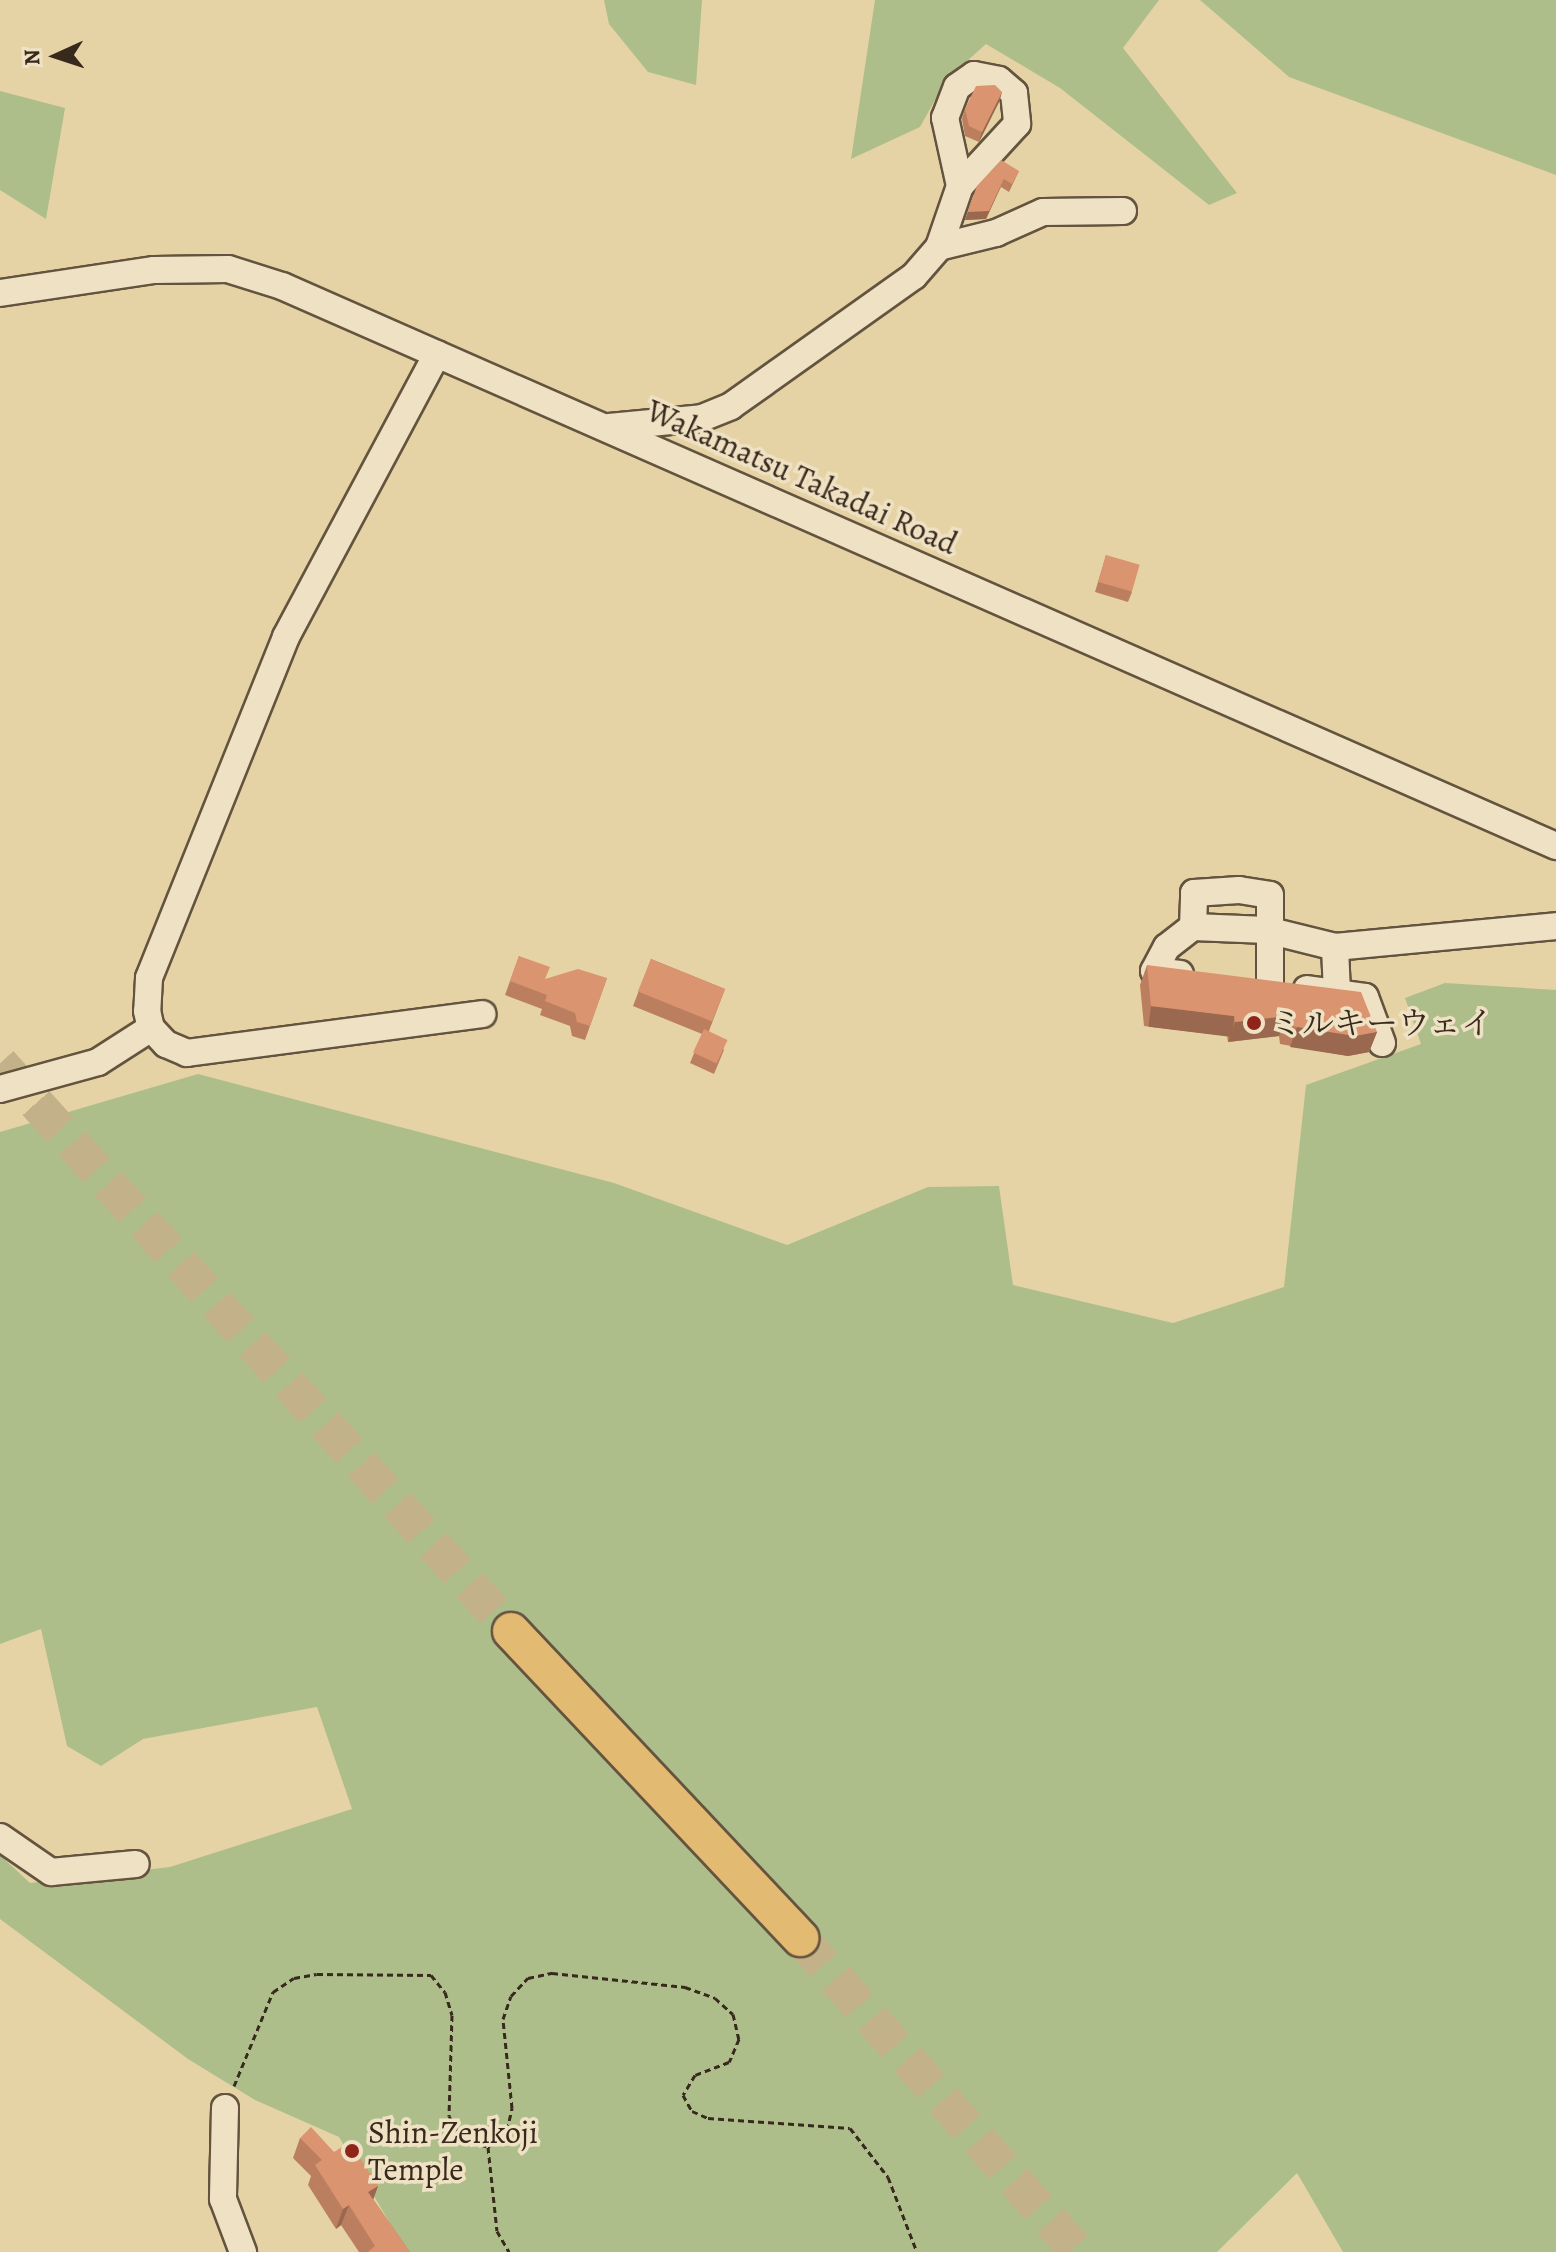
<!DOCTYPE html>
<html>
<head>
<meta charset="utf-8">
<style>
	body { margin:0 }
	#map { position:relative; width:1556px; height:2252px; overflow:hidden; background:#e6d3a5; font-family:Alegreya,"Noto Serif JP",serif }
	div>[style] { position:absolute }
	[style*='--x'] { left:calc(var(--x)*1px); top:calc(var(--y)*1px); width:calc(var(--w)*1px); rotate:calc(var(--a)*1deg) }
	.green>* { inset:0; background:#aebe8b }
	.highway-tunnel>* { height:36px; margin-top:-18px; transform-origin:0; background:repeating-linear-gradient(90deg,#c3b18a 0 36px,transparent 0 54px) }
	.path>* { height:3px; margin-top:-1.5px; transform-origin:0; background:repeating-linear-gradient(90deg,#38291d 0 6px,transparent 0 10px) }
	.roads { filter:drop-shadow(2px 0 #64543f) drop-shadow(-2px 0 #64543f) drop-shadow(0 2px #64543f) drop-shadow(0 -2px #64543f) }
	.minor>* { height:26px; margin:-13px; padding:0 13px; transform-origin:13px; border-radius:13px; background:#efe2c4 }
	.highway>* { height:36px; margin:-18px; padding:0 18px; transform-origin:18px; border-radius:18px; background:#e3ba72 }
	.wall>* { inset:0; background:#bb7f60 }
	.shaded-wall>* { inset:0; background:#99684e; transform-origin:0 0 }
	.building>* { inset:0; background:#da9470; transform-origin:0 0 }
	.dots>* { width:22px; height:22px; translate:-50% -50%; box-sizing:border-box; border:4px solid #efe2c4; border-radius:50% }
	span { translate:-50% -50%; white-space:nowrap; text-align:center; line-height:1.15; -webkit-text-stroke:7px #efe2c4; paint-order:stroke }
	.street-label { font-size:32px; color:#38291d }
	.poi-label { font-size:32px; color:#38291d }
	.left { translate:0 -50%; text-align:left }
	.north { position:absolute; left:16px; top:16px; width:80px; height:80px; -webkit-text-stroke:6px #efe2c4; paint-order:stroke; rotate:267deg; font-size:22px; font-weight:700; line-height:32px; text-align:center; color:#38291d }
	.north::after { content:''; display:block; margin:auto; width:28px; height:36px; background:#38291d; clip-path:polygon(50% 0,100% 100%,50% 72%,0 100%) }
</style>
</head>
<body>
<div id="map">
	<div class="green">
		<i style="clip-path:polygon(604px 0,702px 0,696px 85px,648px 72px,609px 24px)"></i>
		<i style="clip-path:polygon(875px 0,1159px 0,1123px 48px,1237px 193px,1209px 205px,1060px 88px,986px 44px,946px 80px,920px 127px,851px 159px)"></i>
		<i style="clip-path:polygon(1200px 0,1556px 0,1556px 175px,1289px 77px)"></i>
		<i style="clip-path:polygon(0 91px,65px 108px,46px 219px,0 190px)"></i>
		<i style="clip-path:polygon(1445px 983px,1556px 990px,1556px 2252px,1343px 2252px,1297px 2173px,1217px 2252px,407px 2252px,339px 2137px,255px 2100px,188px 2059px,0 1919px,0 1855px,30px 1883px,170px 1867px,352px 1809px,317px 1707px,143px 1739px,101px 1766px,67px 1746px,41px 1629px,0 1644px,0 1132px,198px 1074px,614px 1183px,787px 1245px,928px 1187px,999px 1186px,1013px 1285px,1173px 1323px,1284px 1287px,1306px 1085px,1421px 1044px,1405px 998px)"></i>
	</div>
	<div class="highway-tunnel">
		<i style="--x:0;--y:1063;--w:764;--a:48.02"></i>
		<i style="--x:800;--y:1938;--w:419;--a:48.5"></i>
	</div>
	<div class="path">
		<i style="--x:234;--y:2086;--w:102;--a:-67.5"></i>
		<i style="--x:273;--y:1992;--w:25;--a:-34"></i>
		<i style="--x:294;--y:1978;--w:23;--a:-10"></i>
		<i style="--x:317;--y:1974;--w:114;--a:0.5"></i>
		<i style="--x:431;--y:1975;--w:22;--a:51"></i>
		<i style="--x:445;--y:1992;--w:24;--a:73"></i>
		<i style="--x:452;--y:2015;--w:101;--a:91.7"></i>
		<i style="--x:449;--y:2116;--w:26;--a:59"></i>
		<i style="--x:462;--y:2138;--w:28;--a:19"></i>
		<i style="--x:488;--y:2147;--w:25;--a:-42"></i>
		<i style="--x:507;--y:2130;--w:23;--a:-77"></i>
		<i style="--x:512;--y:2108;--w:89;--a:-95.8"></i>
		<i style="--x:503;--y:2019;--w:24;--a:-71"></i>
		<i style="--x:511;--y:1996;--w:25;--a:-47"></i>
		<i style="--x:528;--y:1978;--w:25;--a:-12"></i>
		<i style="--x:552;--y:1973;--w:134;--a:6"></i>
		<i style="--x:685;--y:1987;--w:32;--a:20"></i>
		<i style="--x:715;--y:1998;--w:24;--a:42"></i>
		<i style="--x:733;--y:2014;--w:26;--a:77"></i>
		<i style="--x:739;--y:2039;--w:25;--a:113"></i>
		<i style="--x:729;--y:2062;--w:36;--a:159"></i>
		<i style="--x:695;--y:2075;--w:23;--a:121"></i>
		<i style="--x:683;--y:2095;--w:18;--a:61"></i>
		<i style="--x:692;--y:2111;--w:17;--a:24"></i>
		<i style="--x:708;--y:2118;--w:142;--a:4"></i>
		<i style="--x:850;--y:2128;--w:62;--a:52.2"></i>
		<i style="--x:888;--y:2177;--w:80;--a:68.9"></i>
		<i style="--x:488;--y:2147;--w:84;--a:83.9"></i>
		<i style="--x:497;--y:2231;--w:24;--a:60"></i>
	</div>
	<div class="roads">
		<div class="minor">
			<i style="--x:939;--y:247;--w:59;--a:-13.8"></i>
			<i style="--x:996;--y:233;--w:51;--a:-24.1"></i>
			<i style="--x:1043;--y:212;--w:80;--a:-0.7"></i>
			<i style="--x:0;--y:293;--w:156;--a:-8.5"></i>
			<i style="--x:154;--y:270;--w:74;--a:-0.8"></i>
			<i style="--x:228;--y:269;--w:57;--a:17.5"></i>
			<i style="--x:282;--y:286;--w:1392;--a:23.73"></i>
			<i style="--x:437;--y:354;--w:321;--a:118.1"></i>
			<i style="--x:286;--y:637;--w:367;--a:111.9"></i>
			<i style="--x:149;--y:978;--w:33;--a:93"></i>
			<i style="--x:147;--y:1011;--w:17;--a:77"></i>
			<i style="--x:151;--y:1028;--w:22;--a:47"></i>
			<i style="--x:166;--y:1044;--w:23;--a:23"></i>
			<i style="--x:187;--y:1053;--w:298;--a:-7.5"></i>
			<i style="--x:609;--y:427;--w:93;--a:-5.5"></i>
			<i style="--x:702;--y:418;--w:31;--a:-22"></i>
			<i style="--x:731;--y:406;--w:224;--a:-35.4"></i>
			<i style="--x:914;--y:276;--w:38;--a:-49"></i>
			<i style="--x:939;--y:247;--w:65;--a:-71"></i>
			<i style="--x:960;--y:186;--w:70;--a:-102.4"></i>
			<i style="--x:945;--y:118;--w:33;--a:-69"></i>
			<i style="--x:957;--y:87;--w:21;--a:-35"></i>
			<i style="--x:974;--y:75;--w:25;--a:11"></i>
			<i style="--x:999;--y:80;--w:20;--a:41"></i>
			<i style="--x:1014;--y:93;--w:31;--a:84"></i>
			<i style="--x:1017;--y:124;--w:84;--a:132.6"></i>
			<i style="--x:1193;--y:927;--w:34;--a:-88"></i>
			<i style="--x:1194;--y:893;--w:45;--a:-3.8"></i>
			<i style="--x:1239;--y:890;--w:31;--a:9"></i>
			<i style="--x:1270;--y:895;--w:90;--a:90"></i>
			<i style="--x:1180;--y:974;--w:26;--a:-173"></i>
			<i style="--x:1154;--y:971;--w:27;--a:-62"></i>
			<i style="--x:1167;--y:947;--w:33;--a:-38"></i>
			<i style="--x:1193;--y:927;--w:74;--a:2.3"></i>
			<i style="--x:1267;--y:930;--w:70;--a:14"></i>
			<i style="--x:1335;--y:947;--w:222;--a:-5.4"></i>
			<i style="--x:1307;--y:989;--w:30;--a:8"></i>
			<i style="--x:1337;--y:993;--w:46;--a:-92.5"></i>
			<i style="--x:1337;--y:993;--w:28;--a:8"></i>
			<i style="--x:1365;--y:997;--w:49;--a:69.7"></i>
			<i style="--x:0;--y:1089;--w:102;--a:-15.4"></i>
			<i style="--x:98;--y:1062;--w:63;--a:-32.7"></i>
			<i style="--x:0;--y:1837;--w:62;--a:34.5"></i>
			<i style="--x:51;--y:1872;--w:85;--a:-5.4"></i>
			<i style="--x:225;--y:2108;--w:91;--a:91.3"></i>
			<i style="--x:223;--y:2199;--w:57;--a:69.3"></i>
		</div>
		<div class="highway">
			<i style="--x:511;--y:1631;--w:422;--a:46.7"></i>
		</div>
	</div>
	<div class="wall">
		<i style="clip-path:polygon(1002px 92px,999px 102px,979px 142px,965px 136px,962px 119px,965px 109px)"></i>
		<i style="clip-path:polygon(1019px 171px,1009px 192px,1001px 187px,986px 219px,965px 220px,977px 186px)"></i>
		<i style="clip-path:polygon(1106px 555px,1132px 592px,1128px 602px,1095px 592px)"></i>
		<i style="clip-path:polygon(519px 956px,545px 979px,607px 978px,585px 1040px,572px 1036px,570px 1026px,540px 1015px,542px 1009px,505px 995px)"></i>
		<i style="clip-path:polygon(651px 959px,725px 989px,709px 1031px,724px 1050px,714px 1074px,690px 1063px,702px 1034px,633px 1006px)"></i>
		<i style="clip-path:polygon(1147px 965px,1377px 1032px,1369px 1052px,1348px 1056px,1280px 1044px,1279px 1036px,1228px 1042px,1227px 1036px,1144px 1026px,1140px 985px)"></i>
		<i style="clip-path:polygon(300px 2138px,334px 2152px,378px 2186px,373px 2199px,410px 2252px,359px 2252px,341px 2225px,336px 2229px,308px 2185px,311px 2176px,293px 2158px)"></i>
	</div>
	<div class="shaded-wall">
		<i style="clip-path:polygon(1002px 92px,999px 102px,979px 142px,982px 132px)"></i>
		<i style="clip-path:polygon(1004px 179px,986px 219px,965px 220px,968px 212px)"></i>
		<i style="left:1151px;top:1006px;width:84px;height:21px;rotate:7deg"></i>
		<i style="clip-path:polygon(1287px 1016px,1279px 1036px,1228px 1042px,1235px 1022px)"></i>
		<i style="clip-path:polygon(1297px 1027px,1377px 1032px,1369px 1052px,1348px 1056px,1290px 1047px)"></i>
		<i style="clip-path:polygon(378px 2186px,371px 2206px,368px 2192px)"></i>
		<i style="clip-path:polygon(349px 2205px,341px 2225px,336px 2229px,343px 2209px)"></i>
	</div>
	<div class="building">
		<i style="clip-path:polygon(995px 85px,1002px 92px,982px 132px,969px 126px,965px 109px,976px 86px)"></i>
		<i style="clip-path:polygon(1001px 160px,1019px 171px,1012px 184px,1004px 179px,989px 211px,968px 212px,977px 186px)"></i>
		<i style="left:1106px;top:555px;width:35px;height:28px;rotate:16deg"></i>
		<i style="clip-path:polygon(519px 956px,550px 967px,545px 979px,578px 969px,607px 978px,590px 1026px,577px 1022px,575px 1013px,545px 1001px,547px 995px,510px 981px)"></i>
		<i style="left:651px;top:959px;width:80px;height:35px;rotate:22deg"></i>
		<i style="clip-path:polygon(1147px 965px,1361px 992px,1377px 1032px,1355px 1036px,1297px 1027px,1287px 1024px,1287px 1016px,1235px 1022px,1234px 1016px,1151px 1006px)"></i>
		<i style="left:704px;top:1029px;width:26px;height:26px;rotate:25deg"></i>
		<i style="clip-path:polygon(311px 2127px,334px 2152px,350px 2142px,378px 2186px,368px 2192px,410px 2252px,368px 2252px,375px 2246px,349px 2205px,343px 2209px,315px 2165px,322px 2160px,300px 2138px)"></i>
	</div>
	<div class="dots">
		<i style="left:1254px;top:1023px;background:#8f2418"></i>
		<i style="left:352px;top:2151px;background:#8f2418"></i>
	</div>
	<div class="street-label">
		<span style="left:802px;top:477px;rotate:24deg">Wakamatsu Takadai Road</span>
	</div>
	<div class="poi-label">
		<span class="left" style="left:1270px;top:1023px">ミルキーウェイ</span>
		<span class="left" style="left:368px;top:2151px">Shin-Zenkoji<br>Temple</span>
	</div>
	<div class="north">N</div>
</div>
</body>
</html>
